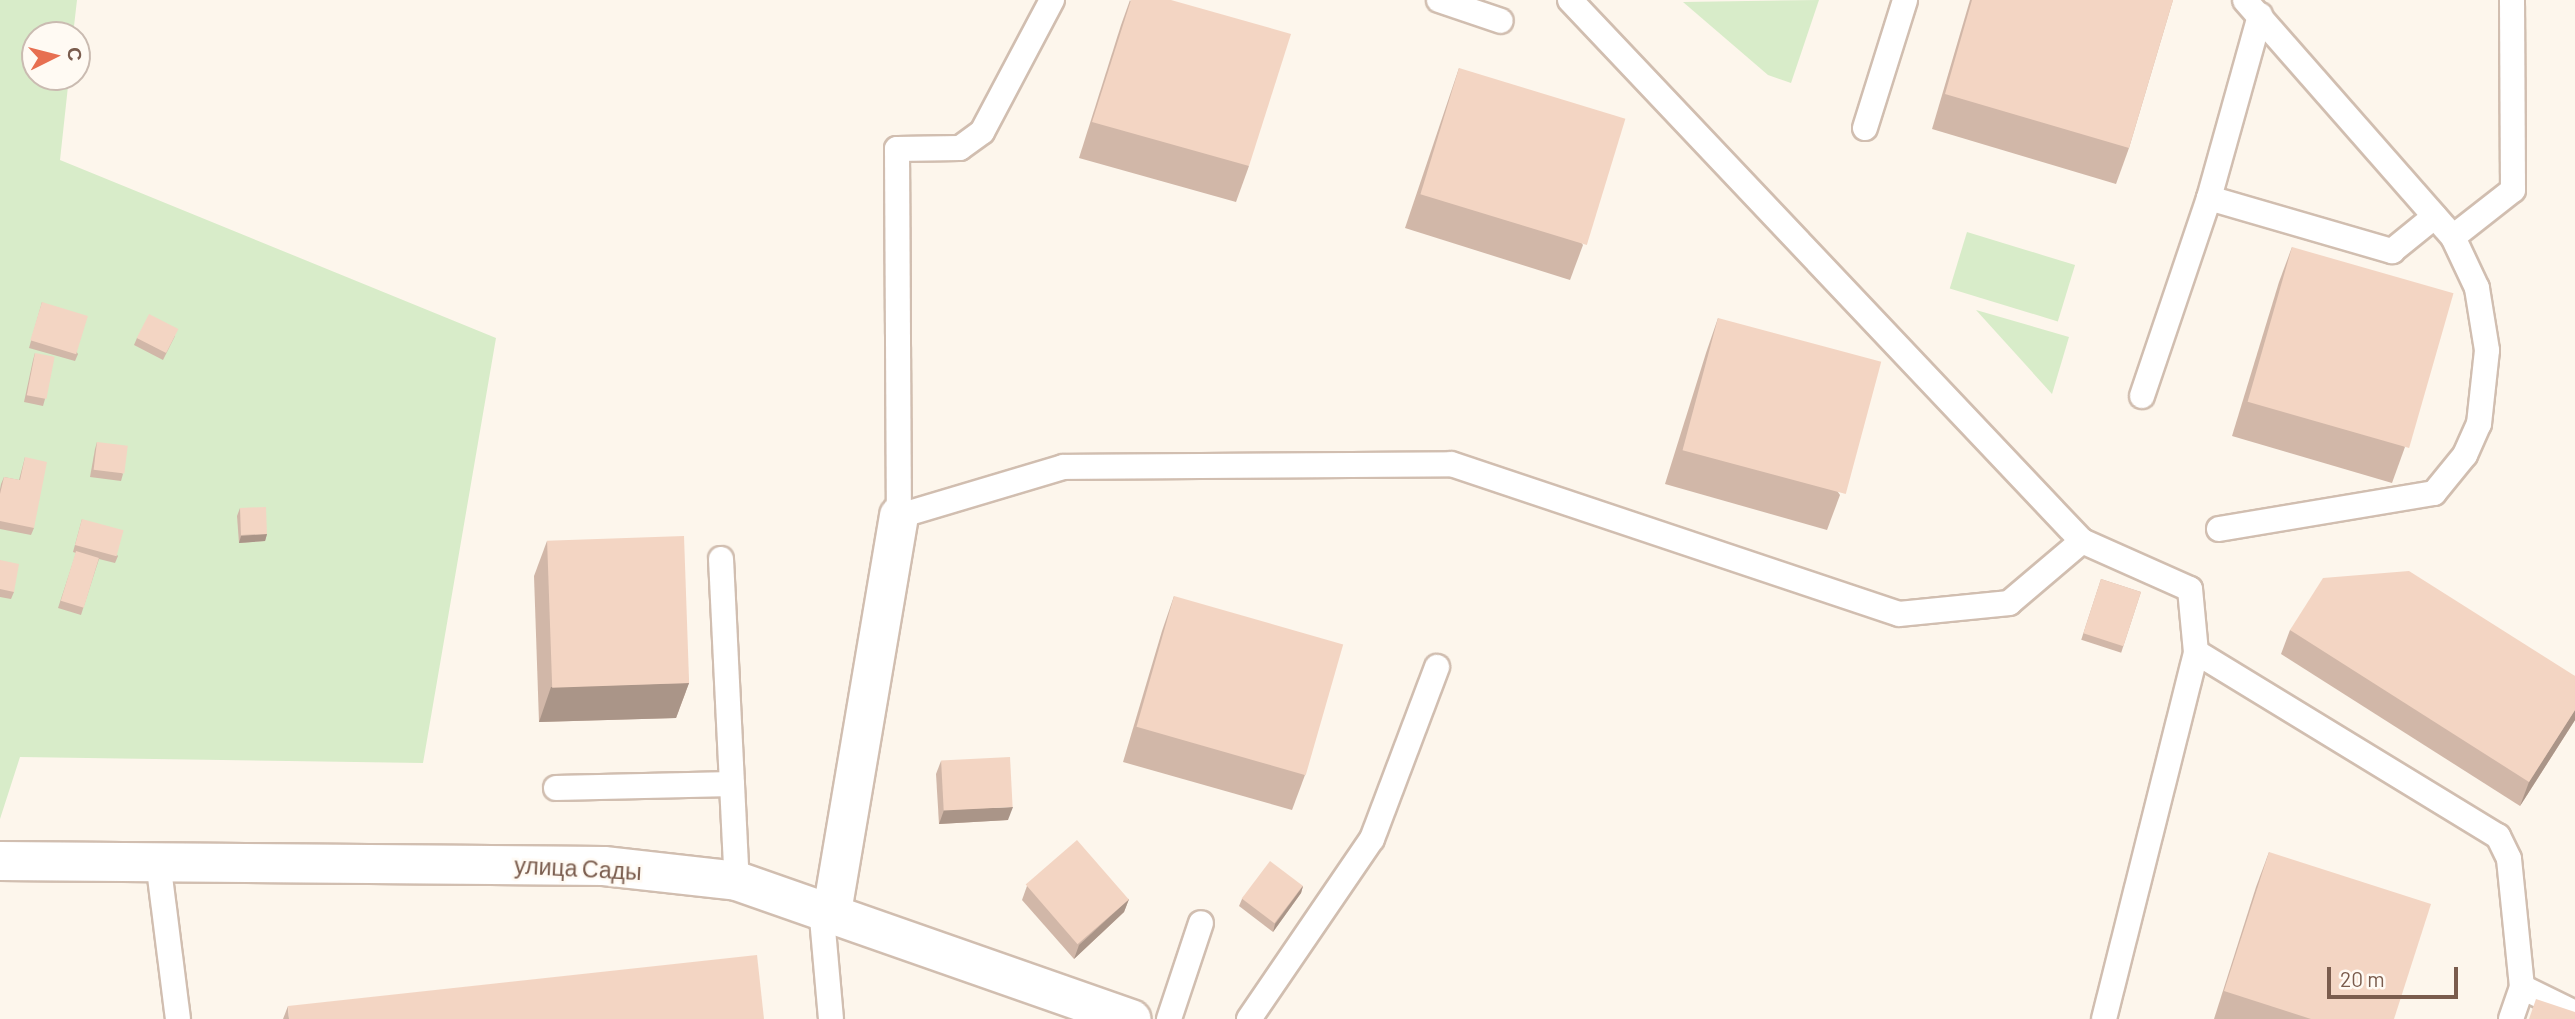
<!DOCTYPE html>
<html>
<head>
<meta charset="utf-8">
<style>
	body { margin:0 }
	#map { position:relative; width:2575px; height:1019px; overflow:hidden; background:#fdf6ec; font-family:Barlow,sans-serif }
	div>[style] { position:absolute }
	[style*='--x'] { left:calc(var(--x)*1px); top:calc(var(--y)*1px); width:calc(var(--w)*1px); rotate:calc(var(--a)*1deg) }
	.green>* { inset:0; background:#d8ecc9; transform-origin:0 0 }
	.roads { filter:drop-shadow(2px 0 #d1beb0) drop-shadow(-2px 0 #d1beb0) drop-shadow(0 2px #d1beb0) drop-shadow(0 -2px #d1beb0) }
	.lane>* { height:24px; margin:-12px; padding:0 12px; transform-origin:12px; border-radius:12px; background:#fff }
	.street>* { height:38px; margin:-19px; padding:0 19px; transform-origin:19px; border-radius:19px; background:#fff }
	.wall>* { inset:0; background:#d1b7a8; transform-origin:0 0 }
	.shaded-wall>* { inset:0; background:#aa9588 }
	.building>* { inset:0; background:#f3d5c3; transform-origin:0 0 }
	span { translate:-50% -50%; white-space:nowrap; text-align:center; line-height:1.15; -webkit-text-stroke:5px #fffaf3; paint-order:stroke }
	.street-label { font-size:23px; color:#7a5c4d }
	.north { position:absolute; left:21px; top:21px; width:70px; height:70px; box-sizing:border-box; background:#fffaf3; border:2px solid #cabbb1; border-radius:50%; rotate:84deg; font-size:19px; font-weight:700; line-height:28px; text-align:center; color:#7a5c4d }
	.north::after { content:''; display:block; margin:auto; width:24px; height:32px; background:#e76f51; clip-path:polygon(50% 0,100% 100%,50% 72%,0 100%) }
	.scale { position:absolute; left:2327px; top:967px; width:131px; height:32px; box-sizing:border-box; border:4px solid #7a5c4d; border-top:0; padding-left:9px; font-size:21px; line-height:24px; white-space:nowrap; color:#7a5c4d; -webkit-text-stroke:5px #fffaf3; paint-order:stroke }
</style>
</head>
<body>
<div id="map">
	<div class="green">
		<i style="clip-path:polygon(0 0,77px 0,73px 35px,35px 35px,35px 77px,69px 77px,60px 160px,496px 338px,423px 763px,20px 757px,0 819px)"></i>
		<i style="clip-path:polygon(1819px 0,1791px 83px,1768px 75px,1683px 2px)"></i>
		<i style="left:1967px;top:232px;width:113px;height:59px;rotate:17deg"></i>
		<i style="clip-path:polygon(1976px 310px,2069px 337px,2052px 394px)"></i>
	</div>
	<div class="roads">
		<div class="lane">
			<i style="--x:1052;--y:0;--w:149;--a:117.9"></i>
			<i style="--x:982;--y:132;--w:27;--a:144"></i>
			<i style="--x:960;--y:148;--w:63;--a:179.1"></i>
			<i style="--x:897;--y:149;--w:367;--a:89.7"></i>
			<i style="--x:899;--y:516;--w:171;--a:-16.6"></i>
			<i style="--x:1063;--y:467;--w:388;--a:-0.4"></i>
			<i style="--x:1451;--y:464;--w:472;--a:18.5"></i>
			<i style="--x:1899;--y:614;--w:111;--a:-5.7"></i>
			<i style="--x:2009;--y:603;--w:96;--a:-40.3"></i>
			<i style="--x:1439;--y:0;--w:65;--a:18.7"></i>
			<i style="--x:1570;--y:0;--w:745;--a:46.58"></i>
			<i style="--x:2082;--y:541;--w:118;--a:24"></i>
			<i style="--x:2190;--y:589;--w:63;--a:84.6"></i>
			<i style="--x:2196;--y:652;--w:354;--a:31.4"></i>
			<i style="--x:2498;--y:836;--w:25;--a:64"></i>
			<i style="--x:2509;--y:859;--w:129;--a:84.2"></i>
			<i style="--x:1865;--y:128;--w:134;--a:-72.6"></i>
			<i style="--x:2209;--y:198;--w:191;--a:16.2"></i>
			<i style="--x:2392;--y:251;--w:55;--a:-39.1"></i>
			<i style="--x:2453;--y:237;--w:76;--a:-38.1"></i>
			<i style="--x:2513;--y:190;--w:190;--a:-90.3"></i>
			<i style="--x:2142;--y:396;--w:209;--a:-71.3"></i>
			<i style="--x:2209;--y:198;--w:190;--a:-74.4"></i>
			<i style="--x:2219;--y:529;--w:218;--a:-9.5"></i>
			<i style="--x:2434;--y:493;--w:49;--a:-50.8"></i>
			<i style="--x:2465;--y:455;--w:34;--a:-66"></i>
			<i style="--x:2479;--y:424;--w:74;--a:-83.8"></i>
			<i style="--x:2487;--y:350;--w:63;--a:-99.2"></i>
			<i style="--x:2477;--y:288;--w:56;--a:-115.2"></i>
			<i style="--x:2453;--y:237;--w:315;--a:-131.3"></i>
			<i style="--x:721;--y:559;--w:322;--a:87.2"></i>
			<i style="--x:556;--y:788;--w:176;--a:-1.3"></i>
			<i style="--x:158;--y:861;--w:159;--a:82.8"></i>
			<i style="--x:821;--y:907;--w:112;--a:84.9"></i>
			<i style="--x:1169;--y:1019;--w:101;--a:-71.6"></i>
			<i style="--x:1249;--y:1019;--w:218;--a:-55.7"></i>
			<i style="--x:1372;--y:839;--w:184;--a:-69.3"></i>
			<i style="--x:2104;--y:1019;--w:378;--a:-75.9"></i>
			<i style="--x:2511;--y:1019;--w:34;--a:-71"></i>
			<i style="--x:2522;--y:987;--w:59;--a:26.1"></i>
		</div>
		<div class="street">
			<i style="--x:0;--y:861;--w:604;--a:0.47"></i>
			<i style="--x:604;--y:866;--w:134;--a:6.4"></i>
			<i style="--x:737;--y:881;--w:418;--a:19.3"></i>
			<i style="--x:832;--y:912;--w:402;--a:-80.4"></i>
		</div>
	</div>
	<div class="wall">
		<i style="clip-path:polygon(1130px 0,1249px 166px,1236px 202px,1079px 158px,1121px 25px)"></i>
		<i style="clip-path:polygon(1970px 0,2173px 0,2129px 148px,2116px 184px,1932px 129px)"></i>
		<i style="clip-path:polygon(1459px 68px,1583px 245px,1570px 280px,1405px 228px)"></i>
		<i style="clip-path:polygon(2292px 247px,2405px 447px,2392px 483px,2232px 436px,2279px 282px)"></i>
		<i style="clip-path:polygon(42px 302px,78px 354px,75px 361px,29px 348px)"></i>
		<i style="clip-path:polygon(1718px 318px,1840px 495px,1827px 530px,1665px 484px,1706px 353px)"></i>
		<i style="clip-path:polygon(175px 336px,163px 360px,134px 345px,137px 338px)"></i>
		<i style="clip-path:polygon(35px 353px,45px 399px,43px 406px,24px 402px,33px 360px)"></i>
		<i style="clip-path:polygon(97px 442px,123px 474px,121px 481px,90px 477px,95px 449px)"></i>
		<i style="clip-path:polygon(25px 457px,34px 528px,31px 535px,0 529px,0 489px,1px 484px,4px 477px,19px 480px)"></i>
		<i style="clip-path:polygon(240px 508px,267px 534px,265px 541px,239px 543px,237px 516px)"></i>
		<i style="clip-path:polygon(82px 519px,118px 556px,115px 563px,99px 559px,81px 615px,58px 608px,76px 553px,73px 552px)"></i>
		<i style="clip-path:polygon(547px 541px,689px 683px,676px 718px,539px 722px,534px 576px)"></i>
		<i style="clip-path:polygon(0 560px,14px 592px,11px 599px,0 597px)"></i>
		<i style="left:2101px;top:579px;width:42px;height:64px;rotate:18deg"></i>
		<i style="clip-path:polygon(1174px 596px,1305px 775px,1292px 810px,1123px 762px,1162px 631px)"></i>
		<i style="clip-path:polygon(2290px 630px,2575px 676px,2575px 720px,2520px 806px,2281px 654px)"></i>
		<i style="clip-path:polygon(941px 761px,1008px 820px,939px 824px,936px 774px)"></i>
		<i style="clip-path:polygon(2269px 852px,2394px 1019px,2214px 1019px,2256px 887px)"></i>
		<i style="clip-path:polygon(1027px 886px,1129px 899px,1124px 912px,1074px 959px,1022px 900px)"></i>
		<i style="clip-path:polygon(1303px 886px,1301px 893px,1273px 932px,1239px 906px,1242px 899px)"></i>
		<i style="clip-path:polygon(288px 1006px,289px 1019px,283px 1019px)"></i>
	</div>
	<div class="shaded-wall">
		<i style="clip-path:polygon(267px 534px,265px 541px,239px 543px,241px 536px)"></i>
		<i style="clip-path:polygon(689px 683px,676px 718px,539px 722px,551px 687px)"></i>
		<i style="clip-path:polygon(2575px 710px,2575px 720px,2520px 806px,2529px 782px)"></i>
		<i style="clip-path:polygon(1013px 807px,1008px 820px,939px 824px,944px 810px)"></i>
		<i style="clip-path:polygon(1303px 886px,1301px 893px,1273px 932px,1275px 924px)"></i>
		<i style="clip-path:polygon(1129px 899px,1124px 912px,1074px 959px,1079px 945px)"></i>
	</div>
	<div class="building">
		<i style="clip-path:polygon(1131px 0,1171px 0,1291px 34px,1249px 166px,1092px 122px)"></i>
		<i style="clip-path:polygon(1972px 0,2173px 0,2129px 148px,1945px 94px)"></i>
		<i style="left:1459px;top:68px;width:174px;height:132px;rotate:17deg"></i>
		<i style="left:2292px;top:247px;width:168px;height:161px;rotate:16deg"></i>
		<i style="left:42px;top:302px;width:48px;height:40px;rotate:17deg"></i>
		<i style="left:149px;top:314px;width:33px;height:27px;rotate:27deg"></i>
		<i style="left:1718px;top:318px;width:169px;height:137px;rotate:15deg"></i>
		<i style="left:35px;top:353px;width:20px;height:43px;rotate:11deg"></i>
		<i style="left:97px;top:442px;width:31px;height:28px;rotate:7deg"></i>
		<i style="clip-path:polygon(25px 457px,47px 462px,34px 528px,0 521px,0 494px,4px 477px,20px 480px)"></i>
		<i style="left:266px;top:507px;width:27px;height:26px;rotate:88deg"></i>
		<i style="left:82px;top:519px;width:43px;height:27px;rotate:15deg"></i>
		<i style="left:684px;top:536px;width:147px;height:137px;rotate:88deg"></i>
		<i style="left:76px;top:551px;width:24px;height:52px;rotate:17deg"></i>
		<i style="clip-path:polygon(0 560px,19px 564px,14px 592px,0 589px)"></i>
		<i style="clip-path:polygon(2409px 571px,2575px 676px,2575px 710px,2529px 782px,2290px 630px,2323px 578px)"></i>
		<i style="left:2101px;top:579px;width:42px;height:57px;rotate:18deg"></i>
		<i style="left:1174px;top:596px;width:176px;height:136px;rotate:16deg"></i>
		<i style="left:1010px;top:757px;width:50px;height:69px;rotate:87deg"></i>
		<i style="left:1077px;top:840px;width:79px;height:68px;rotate:49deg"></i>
		<i style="clip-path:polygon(2269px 852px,2431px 904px,2394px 1019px,2311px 1019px,2224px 991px)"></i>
		<i style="left:1270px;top:861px;width:41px;height:47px;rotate:37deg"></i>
		<i style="clip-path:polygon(757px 955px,764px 1019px,289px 1019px,288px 1006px)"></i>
		<i style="clip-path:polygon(2536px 999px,2575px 1012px,2575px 1019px,2529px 1019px)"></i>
	</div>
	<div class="street-label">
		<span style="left:578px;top:868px;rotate:3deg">улица Сады</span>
	</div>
	<div class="north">С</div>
	<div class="scale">20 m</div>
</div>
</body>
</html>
